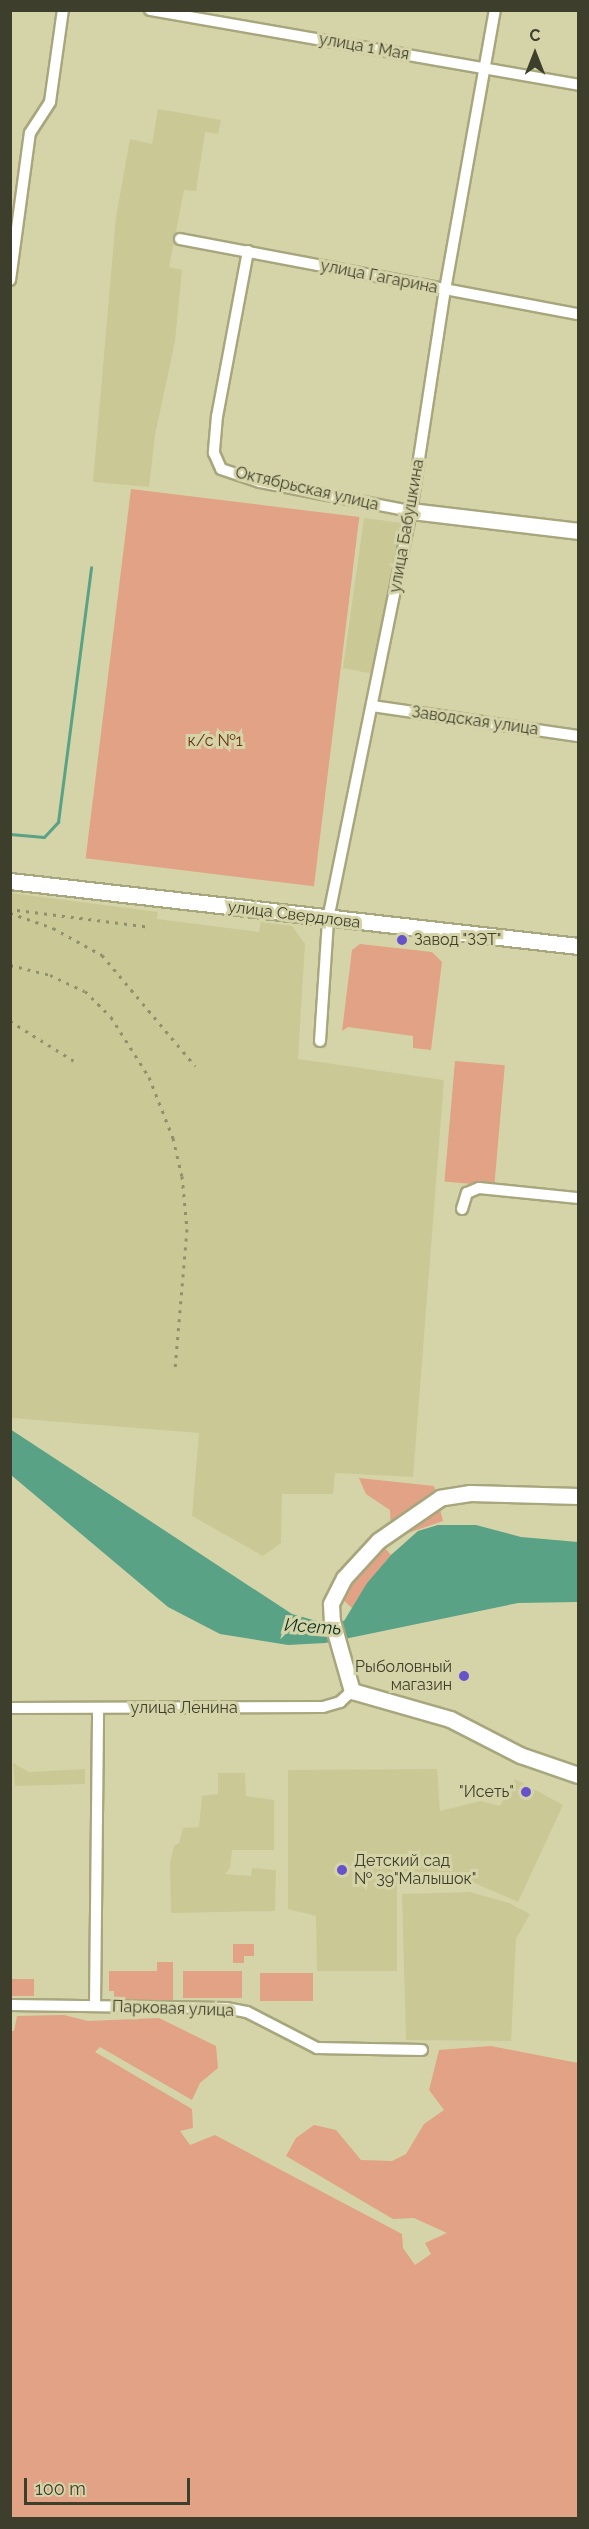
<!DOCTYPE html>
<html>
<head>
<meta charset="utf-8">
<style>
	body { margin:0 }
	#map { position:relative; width:589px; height:2529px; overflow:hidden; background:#d5d4a8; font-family:Raleway,sans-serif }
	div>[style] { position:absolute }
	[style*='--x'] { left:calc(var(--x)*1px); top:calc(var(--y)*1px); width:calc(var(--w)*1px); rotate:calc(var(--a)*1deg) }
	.built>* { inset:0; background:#cac895 }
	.green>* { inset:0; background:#e1a285; transform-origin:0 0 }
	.water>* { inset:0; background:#5aa286 }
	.stream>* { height:3px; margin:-1.5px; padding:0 1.5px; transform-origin:1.5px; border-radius:1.5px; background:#5aa286 }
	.roads { filter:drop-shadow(2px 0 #a7a67c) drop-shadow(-2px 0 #a7a67c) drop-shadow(0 2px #a7a67c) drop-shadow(0 -2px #a7a67c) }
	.street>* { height:10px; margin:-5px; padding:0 5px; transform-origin:5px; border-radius:5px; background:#fff }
	.secondary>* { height:15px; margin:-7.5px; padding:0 7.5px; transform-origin:7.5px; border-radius:7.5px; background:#fff }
	.rail>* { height:3px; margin-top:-1.5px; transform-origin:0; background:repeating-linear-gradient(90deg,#90906f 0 3px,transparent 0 9px) }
	.dots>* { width:16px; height:16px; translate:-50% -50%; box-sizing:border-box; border:3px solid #d5d4a8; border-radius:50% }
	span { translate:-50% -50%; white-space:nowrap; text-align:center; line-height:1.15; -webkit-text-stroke:6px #d5d4a8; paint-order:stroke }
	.street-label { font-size:16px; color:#3e3e2c }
	.park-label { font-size:16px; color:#6d3414 }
	.poi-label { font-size:16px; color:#3e3e2c }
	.left { translate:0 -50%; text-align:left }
	.right { translate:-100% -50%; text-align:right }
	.water-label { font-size:18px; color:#0e3124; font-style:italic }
	.frame { position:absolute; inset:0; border:12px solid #3e3e2c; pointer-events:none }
	.north { position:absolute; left:505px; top:24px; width:60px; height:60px; -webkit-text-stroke:4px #d5d4a8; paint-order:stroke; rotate:0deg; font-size:16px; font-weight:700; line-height:24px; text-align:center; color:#3e3e2c }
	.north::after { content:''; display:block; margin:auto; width:21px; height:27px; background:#3e3e2c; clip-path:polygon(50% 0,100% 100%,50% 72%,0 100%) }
	.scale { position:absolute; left:24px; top:2478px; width:166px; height:27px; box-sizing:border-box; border:3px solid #3e3e2c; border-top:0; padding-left:8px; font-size:18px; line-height:21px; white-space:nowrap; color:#3e3e2c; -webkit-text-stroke:4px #d5d4a8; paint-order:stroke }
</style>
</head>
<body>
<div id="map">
	<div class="built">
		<i style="clip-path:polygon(158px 109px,221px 120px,218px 134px,205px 132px,196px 191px,184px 190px,169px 267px,182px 270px,175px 341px,155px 435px,149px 487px,93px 482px,116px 217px,130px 139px,152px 144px)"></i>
		<i style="clip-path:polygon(364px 518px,402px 523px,374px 674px,343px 668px)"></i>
		<i style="clip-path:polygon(11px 893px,158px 912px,157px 919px,259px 932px,261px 922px,292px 926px,305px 944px,298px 1059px,444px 1080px,413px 1477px,335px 1473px,333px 1494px,282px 1494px,281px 1543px,263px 1556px,192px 1516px,199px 1433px,11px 1418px)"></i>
		<i style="clip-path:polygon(13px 1763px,29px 1772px,85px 1769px,85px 1784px,15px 1786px)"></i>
		<i style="clip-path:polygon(437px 1769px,440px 1811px,481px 1801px,500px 1806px,515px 1779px,563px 1805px,518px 1902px,456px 1875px,397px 1877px,397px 1971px,317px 1971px,316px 1916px,288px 1909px,288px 1770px)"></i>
		<i style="clip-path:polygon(218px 1773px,245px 1773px,246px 1796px,274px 1800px,274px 1850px,232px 1850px,230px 1868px,225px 1874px,251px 1876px,252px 1868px,276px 1870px,275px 1911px,171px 1913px,170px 1863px,174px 1846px,179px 1843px,183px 1828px,199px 1827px,202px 1796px,218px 1794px)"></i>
		<i style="clip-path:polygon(470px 1892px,509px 1903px,530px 1914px,516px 1939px,511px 2041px,406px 2040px,402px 1894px)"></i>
	</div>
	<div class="green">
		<i style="left:131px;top:489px;width:230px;height:372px;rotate:7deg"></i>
		<i style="clip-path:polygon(360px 944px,432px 952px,442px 962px,431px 1050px,413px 1048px,413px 1036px,348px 1027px,342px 1031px,352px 950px)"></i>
		<i style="left:455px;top:1061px;width:50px;height:121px;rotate:5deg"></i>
		<i style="clip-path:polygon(359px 1478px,434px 1486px,443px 1521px,402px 1535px,391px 1531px,390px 1510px,366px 1494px)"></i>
		<i style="clip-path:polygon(383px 1546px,391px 1555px,367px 1583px,353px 1609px,339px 1596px,371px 1547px)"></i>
		<i style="clip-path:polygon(233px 1944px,254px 1944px,254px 1956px,244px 1956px,244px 1963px,233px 1963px)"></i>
		<i style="clip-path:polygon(157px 1962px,173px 1962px,173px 2000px,114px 2000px,114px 1991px,109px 1991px,109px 1971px,157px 1971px)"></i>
		<i style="left:183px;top:1971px;width:59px;height:27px"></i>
		<i style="left:260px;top:1973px;width:53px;height:28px"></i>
		<i style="left:11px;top:1979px;width:23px;height:17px"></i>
		<i style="clip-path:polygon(64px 2015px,88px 2021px,159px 2018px,216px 2046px,218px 2068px,200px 2083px,192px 2100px,100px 2047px,95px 2052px,192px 2109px,193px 2128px,180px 2131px,190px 2145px,215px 2135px,402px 2234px,403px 2248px,415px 2265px,431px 2254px,425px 2243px,447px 2233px,414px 2218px,393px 2219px,286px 2156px,296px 2138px,314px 2125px,336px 2130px,361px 2160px,392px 2161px,406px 2154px,424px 2124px,444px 2110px,429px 2090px,439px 2050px,491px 2046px,578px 2063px,578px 2518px,11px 2518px,11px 2031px,14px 2031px,17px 2016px)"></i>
	</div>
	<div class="water">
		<i style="clip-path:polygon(10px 1429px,292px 1614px,320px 1622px,344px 1621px,367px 1583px,391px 1555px,418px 1531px,438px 1525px,476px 1525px,521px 1537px,578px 1542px,578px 1602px,518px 1603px,325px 1643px,288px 1645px,220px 1634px,168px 1607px,11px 1475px)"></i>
	</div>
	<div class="stream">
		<i style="--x:10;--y:834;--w:34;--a:5"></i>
		<i style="--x:44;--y:837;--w:21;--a:-47"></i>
		<i style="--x:58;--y:822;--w:257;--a:-82.6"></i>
	</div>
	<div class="roads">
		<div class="street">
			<i style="--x:150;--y:10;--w:435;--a:9.9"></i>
			<i style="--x:180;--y:239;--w:405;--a:10.7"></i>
			<i style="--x:248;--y:251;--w:168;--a:100.6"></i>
			<i style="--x:217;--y:416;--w:37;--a:95"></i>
			<i style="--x:214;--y:453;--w:17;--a:66"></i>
			<i style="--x:221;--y:469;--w:41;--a:18.4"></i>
			<i style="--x:260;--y:482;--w:154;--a:10.9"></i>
			<i style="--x:10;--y:280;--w:148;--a:-82.3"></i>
			<i style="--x:30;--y:133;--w:37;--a:-57"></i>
			<i style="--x:50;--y:102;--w:93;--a:-82"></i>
			<i style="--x:372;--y:706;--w:208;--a:8.3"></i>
			<i style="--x:320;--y:1041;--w:122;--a:-86.2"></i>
			<i style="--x:328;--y:919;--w:416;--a:-78.5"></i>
			<i style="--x:411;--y:511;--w:224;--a:-81.3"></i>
			<i style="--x:445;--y:290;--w:284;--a:-79.9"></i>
			<i style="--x:462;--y:1209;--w:17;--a:-73"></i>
			<i style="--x:467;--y:1193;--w:13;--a:-23"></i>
			<i style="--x:479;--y:1188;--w:100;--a:5.8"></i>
			<i style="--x:10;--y:1708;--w:313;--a:-0.2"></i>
			<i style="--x:323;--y:1707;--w:18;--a:-16"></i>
			<i style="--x:340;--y:1702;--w:16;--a:-43"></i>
			<i style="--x:10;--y:2005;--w:216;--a:0.8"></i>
			<i style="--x:226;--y:2008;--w:21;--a:11"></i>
			<i style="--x:247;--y:2012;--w:79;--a:27.2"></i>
			<i style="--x:317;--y:2048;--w:105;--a:1.1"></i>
			<i style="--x:95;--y:2006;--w:298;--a:-89.4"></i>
		</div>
		<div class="secondary">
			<i style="--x:411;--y:511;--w:168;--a:6.8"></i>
			<i style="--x:10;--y:881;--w:572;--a:6.53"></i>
			<i style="--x:578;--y:1496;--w:108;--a:-178.4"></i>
			<i style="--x:470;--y:1493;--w:30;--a:171"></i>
			<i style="--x:440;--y:1498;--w:75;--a:145.3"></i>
			<i style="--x:378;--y:1541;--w:50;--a:132.6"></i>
			<i style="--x:344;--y:1578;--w:29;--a:117"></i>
			<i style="--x:331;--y:1604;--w:17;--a:87"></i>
			<i style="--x:332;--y:1621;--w:73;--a:74.1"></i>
			<i style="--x:352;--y:1691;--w:102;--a:15.9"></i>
			<i style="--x:450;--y:1719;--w:79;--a:27.2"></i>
			<i style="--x:520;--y:1755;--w:61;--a:19"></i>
		</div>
	</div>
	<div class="rail">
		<i style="--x:17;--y:910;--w:135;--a:7.2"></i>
		<i style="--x:10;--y:913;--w:46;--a:19.2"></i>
		<i style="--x:53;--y:928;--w:56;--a:28.9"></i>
		<i style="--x:102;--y:955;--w:145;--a:50"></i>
		<i style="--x:10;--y:965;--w:41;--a:14"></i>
		<i style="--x:50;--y:975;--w:38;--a:25"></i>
		<i style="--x:85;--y:991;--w:37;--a:45"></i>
		<i style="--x:111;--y:1017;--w:71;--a:57.7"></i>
		<i style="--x:149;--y:1077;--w:66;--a:68.5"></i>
		<i style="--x:173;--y:1138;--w:39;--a:77"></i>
		<i style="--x:182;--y:1176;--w:53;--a:84.6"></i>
		<i style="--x:187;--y:1229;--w:140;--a:94.9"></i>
		<i style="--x:10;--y:1021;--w:75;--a:32"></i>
	</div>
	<div class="dots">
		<i style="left:402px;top:940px;background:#6652cb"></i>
		<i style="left:464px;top:1676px;background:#6652cb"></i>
		<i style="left:526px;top:1792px;background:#6652cb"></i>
		<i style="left:342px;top:1870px;background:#6652cb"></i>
	</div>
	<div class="street-label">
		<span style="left:364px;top:47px;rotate:10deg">улица 1 Мая</span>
		<span style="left:379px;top:277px;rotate:11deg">улица Гагарина</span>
		<span style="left:307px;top:489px;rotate:13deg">Октябрьская улица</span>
		<span style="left:407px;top:526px;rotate:-80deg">улица Бабушкина</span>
		<span style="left:475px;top:721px;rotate:8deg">Заводская улица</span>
		<span style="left:294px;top:915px;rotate:7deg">улица Свердлова</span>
		<span style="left:184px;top:1708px">улица Ленина</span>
		<span style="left:173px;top:2009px;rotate:2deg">Парковая улица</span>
	</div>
	<div class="park-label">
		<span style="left:215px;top:741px">к/с №1</span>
	</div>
	<div class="poi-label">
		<span class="left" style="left:414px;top:940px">Завод "ЗЭТ"</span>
		<span class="right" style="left:452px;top:1676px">Рыболовный<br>магазин</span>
		<span class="right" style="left:514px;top:1792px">"Исеть"</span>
		<span class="left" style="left:354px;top:1870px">Детский сад<br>№ 39"Малышок"</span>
	</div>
	<div class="water-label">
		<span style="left:313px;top:1627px;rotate:4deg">Исеть</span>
	</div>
	<div class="frame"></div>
	<div class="north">С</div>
	<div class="scale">100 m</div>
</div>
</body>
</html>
